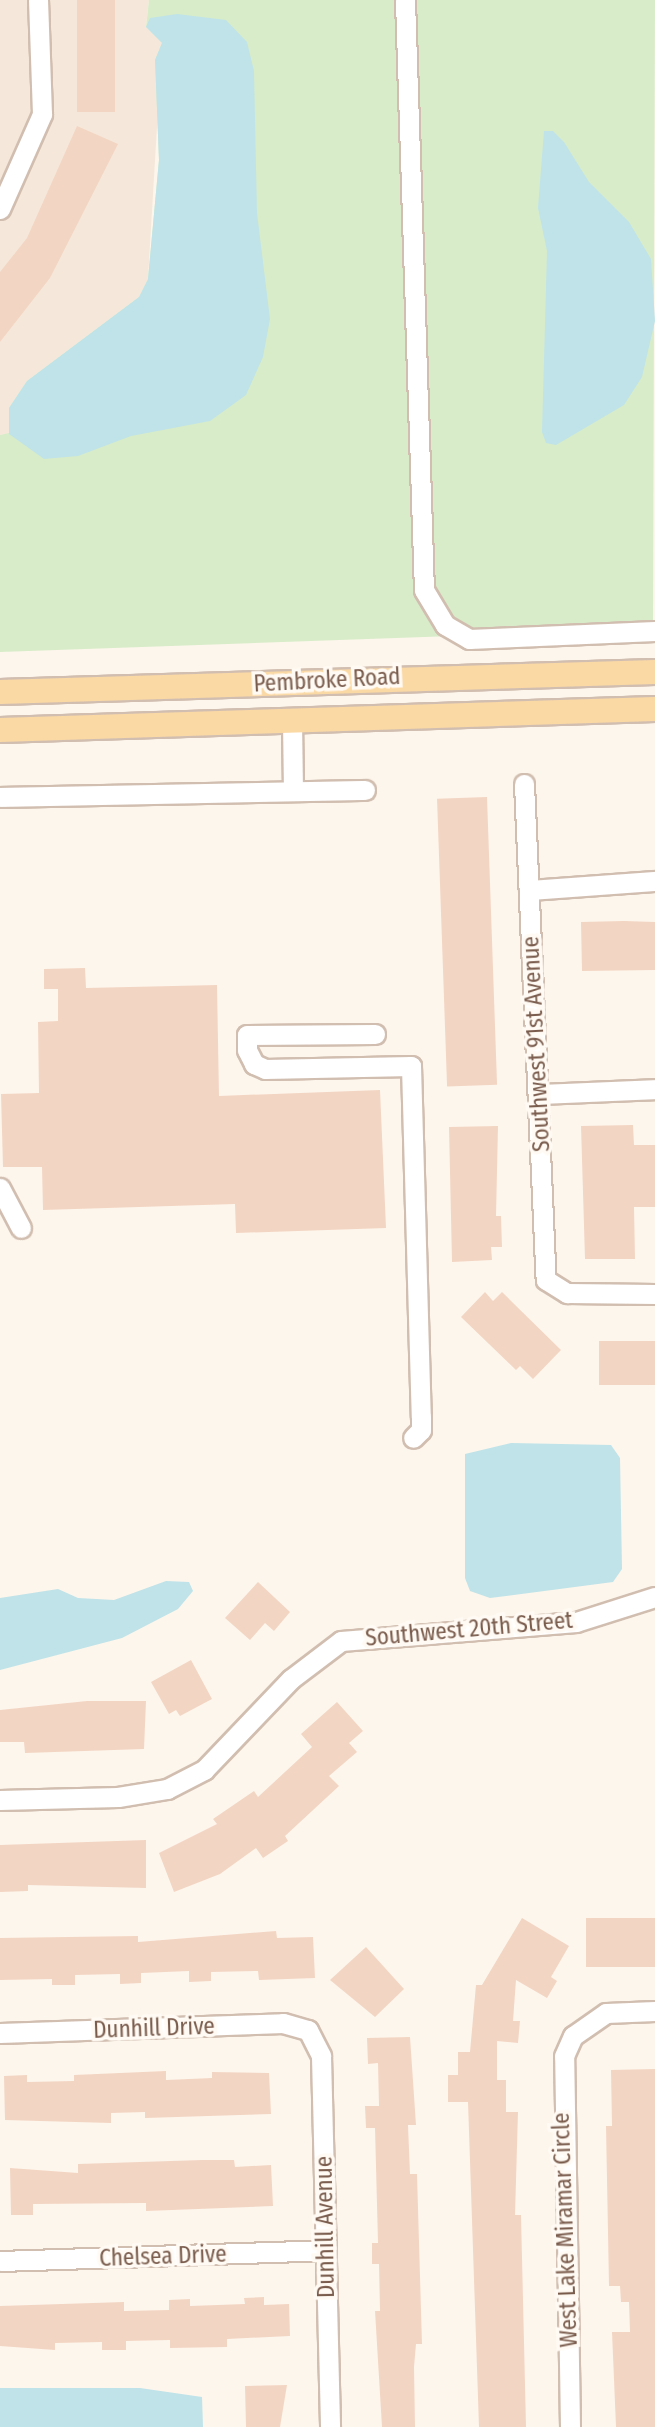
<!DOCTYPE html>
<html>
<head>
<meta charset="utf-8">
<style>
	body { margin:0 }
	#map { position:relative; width:655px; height:2427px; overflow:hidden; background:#fdf6ec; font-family:"Fira Sans Condensed",sans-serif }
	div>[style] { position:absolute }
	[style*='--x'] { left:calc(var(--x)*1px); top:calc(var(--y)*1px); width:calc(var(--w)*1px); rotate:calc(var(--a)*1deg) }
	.residential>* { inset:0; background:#f5e8da }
	.green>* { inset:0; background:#d8ecc9 }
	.water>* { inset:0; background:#bfe3e8 }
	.building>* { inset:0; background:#f3d5c3; transform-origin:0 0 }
	.roads { filter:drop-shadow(2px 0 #d1beb0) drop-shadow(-2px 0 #d1beb0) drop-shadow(0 2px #d1beb0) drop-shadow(0 -2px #d1beb0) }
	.minor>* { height:19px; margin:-9.5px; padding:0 9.5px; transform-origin:9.5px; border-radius:9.5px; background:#fff }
	.major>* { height:24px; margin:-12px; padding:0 12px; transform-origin:12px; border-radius:12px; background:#fbd9a5 }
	span { translate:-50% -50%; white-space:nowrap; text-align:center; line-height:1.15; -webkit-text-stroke:7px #fffaf3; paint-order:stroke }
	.street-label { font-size:23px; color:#7a5c4d }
</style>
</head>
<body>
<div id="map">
	<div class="residential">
		<i style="clip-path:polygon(0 0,149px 0,146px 27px,162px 43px,148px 279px,139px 297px,27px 381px,9px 408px,9px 434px,0 435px)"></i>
	</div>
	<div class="green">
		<i style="clip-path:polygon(149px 0,655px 0,653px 629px,0 652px,0 435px,9px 433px,9px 408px,27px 381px,139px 297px,148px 279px,159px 160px,155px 60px,162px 43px,146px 27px)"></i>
	</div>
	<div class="water">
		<i style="clip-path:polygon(177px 14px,226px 20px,247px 42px,254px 71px,257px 213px,270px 319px,263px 357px,246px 395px,210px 421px,131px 436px,78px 456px,44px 459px,9px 434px,9px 408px,27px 381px,139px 297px,148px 279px,159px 160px,155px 60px,162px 43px,146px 27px,150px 18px)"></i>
		<i style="clip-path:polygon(544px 131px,553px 131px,564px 142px,589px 182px,629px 222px,651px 259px,655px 321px,642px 377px,624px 405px,556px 445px,546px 443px,542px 432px,547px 251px,538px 208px)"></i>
		<i style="clip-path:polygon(511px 1443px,611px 1445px,620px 1458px,622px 1569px,613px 1582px,490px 1598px,470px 1591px,465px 1578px,465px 1454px)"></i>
		<i style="clip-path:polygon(166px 1581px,189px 1582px,193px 1591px,178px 1609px,122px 1638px,0 1670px,0 1598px,58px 1589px,78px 1598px,114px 1600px)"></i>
		<i style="clip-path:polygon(0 2388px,140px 2388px,202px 2397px,203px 2427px,0 2427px)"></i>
	</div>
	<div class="building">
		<i style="left:77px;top:0;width:38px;height:112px"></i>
		<i style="clip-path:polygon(77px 126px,118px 144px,50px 278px,0 342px,0 272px,27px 238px)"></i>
		<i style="left:487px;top:797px;width:288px;height:50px;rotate:88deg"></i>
		<i style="clip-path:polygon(624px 921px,655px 922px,655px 970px,582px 971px,581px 922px)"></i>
		<i style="clip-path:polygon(85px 968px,86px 988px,217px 985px,219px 1096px,380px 1090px,386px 1228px,236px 1233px,235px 1204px,43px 1210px,42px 1167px,3px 1167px,1px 1094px,39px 1093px,38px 1022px,58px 1021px,58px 989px,44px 989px,44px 969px)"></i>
		<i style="clip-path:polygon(633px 1125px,634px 1145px,655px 1145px,655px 1207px,634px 1207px,635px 1259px,585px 1259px,581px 1126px)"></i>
		<i style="clip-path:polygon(498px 1126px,496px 1216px,501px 1216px,502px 1247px,491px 1247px,492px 1260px,452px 1262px,449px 1127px)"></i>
		<i style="clip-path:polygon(485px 1292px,493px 1301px,502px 1292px,561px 1350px,533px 1379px,520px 1366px,516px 1370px,461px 1317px)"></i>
		<i style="left:599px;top:1341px;width:56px;height:44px"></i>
		<i style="clip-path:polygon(258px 1582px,290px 1612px,274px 1631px,265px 1623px,250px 1640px,225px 1618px)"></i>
		<i style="clip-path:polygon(191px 1660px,212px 1699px,180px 1716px,176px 1710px,169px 1714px,151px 1682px)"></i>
		<i style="clip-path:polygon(87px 1701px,146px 1701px,144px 1749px,25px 1753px,24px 1742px,0 1742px,0 1710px)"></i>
		<i style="clip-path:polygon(337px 1702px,363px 1731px,349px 1743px,357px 1752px,329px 1776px,339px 1786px,285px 1836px,288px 1841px,263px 1858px,256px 1848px,220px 1874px,174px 1892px,159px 1853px,217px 1824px,213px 1819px,254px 1791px,258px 1797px,312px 1747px,301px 1734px)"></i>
		<i style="clip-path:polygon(146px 1840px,146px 1888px,28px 1885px,28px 1891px,0 1892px,0 1845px)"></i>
		<i style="clip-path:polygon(522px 1918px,569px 1946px,551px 1977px,557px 1981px,547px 1998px,516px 1980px,513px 2021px,520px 2021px,518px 2043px,497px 2041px,497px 2080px,506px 2080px,506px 2112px,518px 2112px,515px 2215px,521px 2215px,526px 2427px,479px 2427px,468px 2102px,448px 2102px,448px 2075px,458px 2075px,458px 2052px,470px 2052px,476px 1985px,482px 1985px)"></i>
		<i style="left:655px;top:1918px;width:49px;height:69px;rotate:90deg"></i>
		<i style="clip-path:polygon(276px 1931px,277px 1938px,313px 1937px,315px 1978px,259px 1980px,258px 1971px,211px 1972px,211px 1981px,189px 1982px,189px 1971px,141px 1973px,141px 1983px,120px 1984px,120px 1974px,75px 1975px,75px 1985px,52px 1985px,52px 1979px,0 1980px,0 1938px,138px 1936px,138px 1942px)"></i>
		<i style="clip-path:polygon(366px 1947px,404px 1989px,375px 2017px,330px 1980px)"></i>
		<i style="clip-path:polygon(410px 2037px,416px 2125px,408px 2125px,410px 2174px,417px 2174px,422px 2344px,416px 2344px,414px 2367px,415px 2427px,382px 2427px,375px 2311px,380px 2311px,379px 2264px,372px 2264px,372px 2243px,378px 2243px,375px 2128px,366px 2128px,365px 2106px,379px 2106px,378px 2063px,368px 2064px,367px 2038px)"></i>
		<i style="clip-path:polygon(655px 2069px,655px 2427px,616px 2427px,612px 2332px,630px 2332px,629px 2302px,621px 2302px,620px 2286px,609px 2286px,606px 2126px,612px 2126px,611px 2070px)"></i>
		<i style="clip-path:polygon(166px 2071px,166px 2080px,212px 2078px,212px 2072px,269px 2073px,271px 2114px,145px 2118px,145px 2112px,111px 2113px,111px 2123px,5px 2120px,4px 2076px,27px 2075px,27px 2082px,74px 2081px,74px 2075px)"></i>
		<i style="clip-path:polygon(202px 2160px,234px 2160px,235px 2167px,271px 2165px,273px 2206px,146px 2211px,146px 2203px,33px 2204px,33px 2215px,11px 2215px,10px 2168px,78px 2173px,78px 2164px)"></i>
		<i style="clip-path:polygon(264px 2297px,264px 2305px,289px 2304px,290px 2336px,227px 2339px,227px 2347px,170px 2348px,170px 2340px,126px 2341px,126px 2350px,102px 2350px,102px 2342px,55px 2343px,55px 2350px,0 2346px,0 2306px,124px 2302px,124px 2311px,169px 2310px,169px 2300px,190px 2299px,190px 2306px,245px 2304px,244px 2298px)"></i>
		<i style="clip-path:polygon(287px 2385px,280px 2427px,246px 2427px,245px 2386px)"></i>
	</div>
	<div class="roads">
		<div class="minor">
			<i style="--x:405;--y:0;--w:590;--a:88.16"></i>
			<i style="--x:424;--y:590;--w:41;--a:59"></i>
			<i style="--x:445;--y:625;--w:28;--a:30"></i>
			<i style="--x:469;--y:639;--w:186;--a:-2.5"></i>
			<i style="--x:0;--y:209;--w:104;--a:-66.1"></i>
			<i style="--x:42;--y:114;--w:114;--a:-92"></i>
			<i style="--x:292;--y:720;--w:71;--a:89.2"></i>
			<i style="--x:524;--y:784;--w:496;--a:87.5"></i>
			<i style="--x:546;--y:1280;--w:25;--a:32"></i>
			<i style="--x:567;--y:1293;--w:88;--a:0.7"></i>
			<i style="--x:0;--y:797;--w:365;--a:-1.1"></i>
			<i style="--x:529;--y:890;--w:126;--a:-4.1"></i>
			<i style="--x:375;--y:1034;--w:128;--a:179.6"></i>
			<i style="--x:247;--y:1035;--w:15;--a:90"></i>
			<i style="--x:247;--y:1050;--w:16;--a:63"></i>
			<i style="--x:254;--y:1064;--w:12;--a:24"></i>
			<i style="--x:265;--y:1069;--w:146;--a:-1.2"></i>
			<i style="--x:411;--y:1066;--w:351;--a:88.4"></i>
			<i style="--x:421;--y:1417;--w:13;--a:90"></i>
			<i style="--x:421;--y:1430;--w:11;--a:135"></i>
			<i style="--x:538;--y:1094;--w:117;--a:-2.4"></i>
			<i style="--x:0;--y:1188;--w:45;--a:62.3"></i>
			<i style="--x:0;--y:1800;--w:118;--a:-1.5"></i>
			<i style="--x:118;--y:1797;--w:50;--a:-9.3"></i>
			<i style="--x:167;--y:1789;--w:42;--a:-27.2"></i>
			<i style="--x:204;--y:1770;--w:126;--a:-46.3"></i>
			<i style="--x:291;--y:1679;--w:63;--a:-37.2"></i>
			<i style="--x:341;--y:1641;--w:236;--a:-4.6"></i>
			<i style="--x:576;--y:1622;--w:83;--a:-17.6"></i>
			<i style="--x:0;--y:2033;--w:283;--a:-2"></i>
			<i style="--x:283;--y:2023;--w:26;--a:16"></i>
			<i style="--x:308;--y:2030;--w:29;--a:63"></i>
			<i style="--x:321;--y:2056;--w:371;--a:88.6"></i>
			<i style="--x:0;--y:2261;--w:326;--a:-1.9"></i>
			<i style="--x:570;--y:2427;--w:371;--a:-90.9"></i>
			<i style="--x:564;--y:2056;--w:22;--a:-66"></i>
			<i style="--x:573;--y:2036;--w:40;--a:-34.9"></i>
			<i style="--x:606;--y:2013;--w:49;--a:-2.3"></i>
		</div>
		<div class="major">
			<i style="--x:0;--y:692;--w:655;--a:-1.75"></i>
			<i style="--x:0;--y:730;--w:655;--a:-1.84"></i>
		</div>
	</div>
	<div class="street-label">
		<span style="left:327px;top:680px;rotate:-3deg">Pembroke Road</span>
		<span style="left:536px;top:1044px;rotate:-93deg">Southwest 91st Avenue</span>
		<span style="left:469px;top:1629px;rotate:-5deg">Southwest 20th Street</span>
		<span style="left:154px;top:2028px;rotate:-2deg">Dunhill Drive</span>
		<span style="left:325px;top:2227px;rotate:-91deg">Dunhill Avenue</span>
		<span style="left:565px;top:2230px;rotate:-92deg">West Lake Miramar Circle</span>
		<span style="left:163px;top:2256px;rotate:-2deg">Chelsea Drive</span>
	</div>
</div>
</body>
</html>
